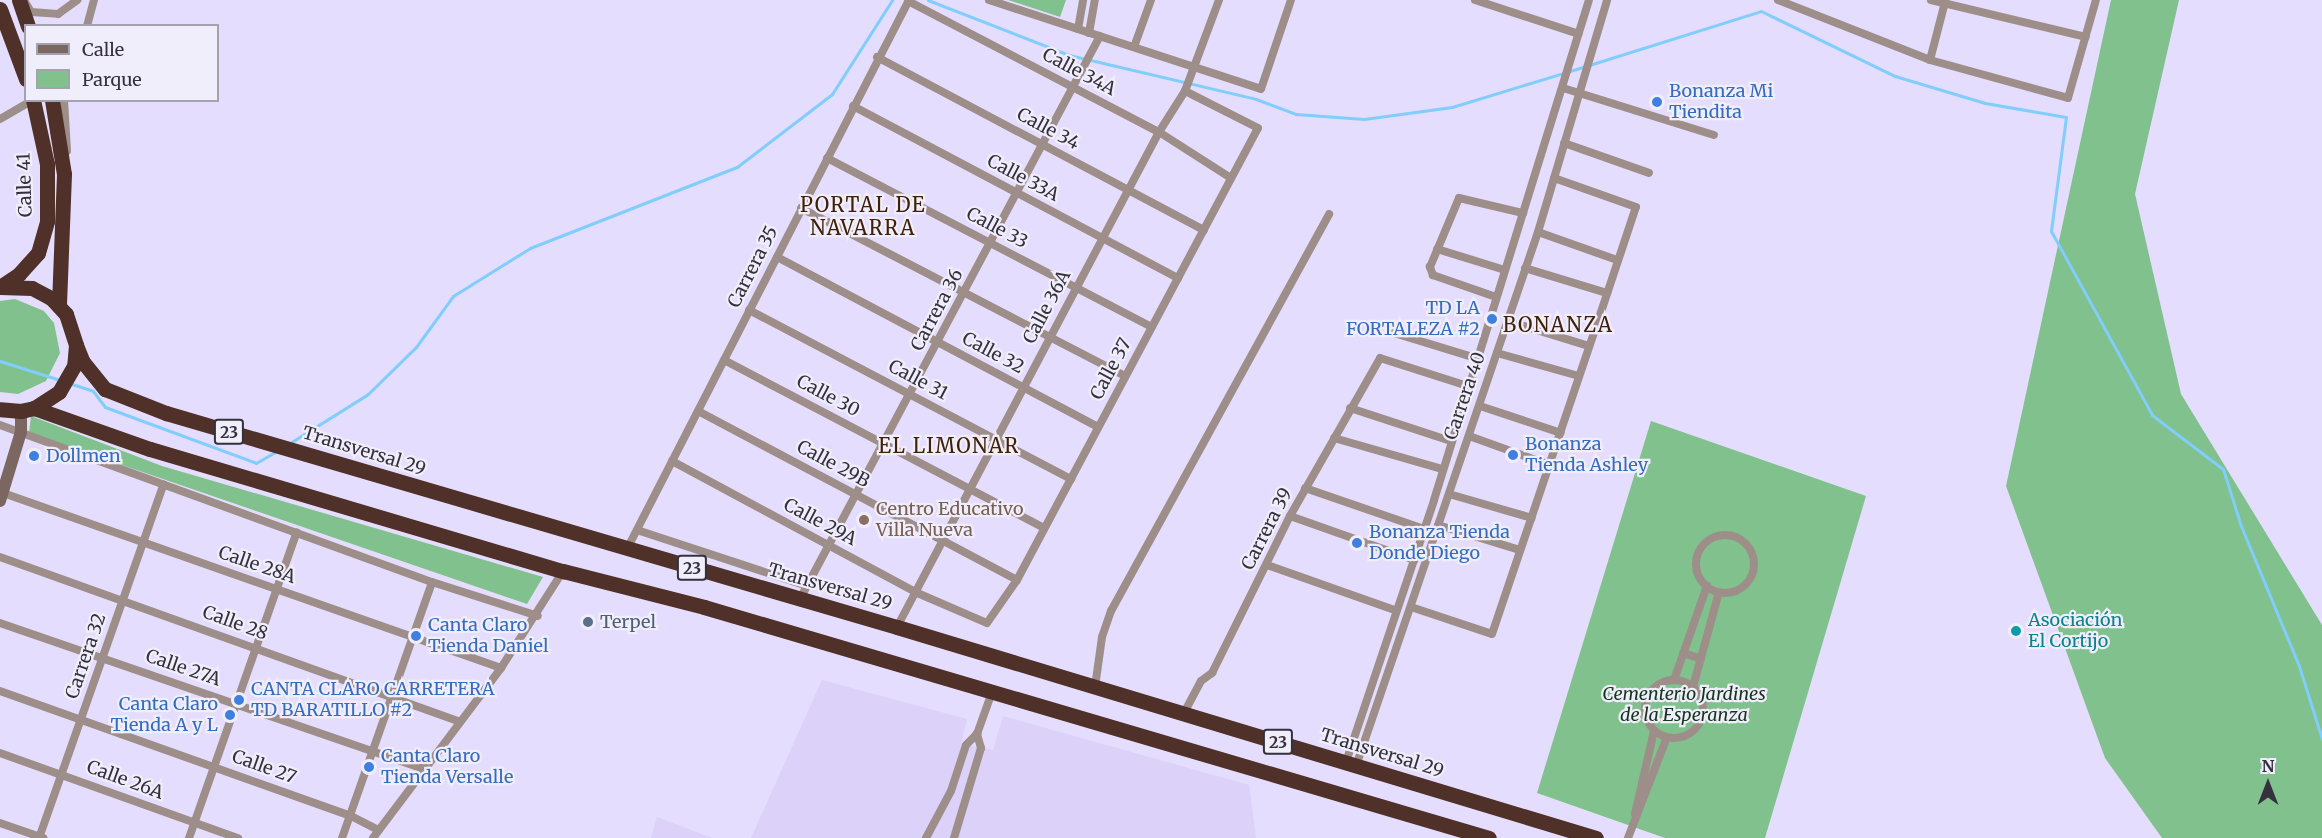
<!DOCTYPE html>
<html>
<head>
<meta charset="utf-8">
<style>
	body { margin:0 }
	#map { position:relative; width:2322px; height:838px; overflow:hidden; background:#e5ddfe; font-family:Merriweather,serif }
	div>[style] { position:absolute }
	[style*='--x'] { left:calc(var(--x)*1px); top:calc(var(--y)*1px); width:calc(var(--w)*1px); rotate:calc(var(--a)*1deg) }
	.built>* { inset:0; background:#dbd1f9 }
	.green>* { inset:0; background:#80c18d }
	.stream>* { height:3px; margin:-1.5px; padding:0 1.5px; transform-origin:1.5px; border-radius:1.5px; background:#81cdfb }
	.street>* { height:8px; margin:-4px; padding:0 4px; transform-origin:4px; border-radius:4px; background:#9e8e8a }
	.street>.ring { margin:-4px; padding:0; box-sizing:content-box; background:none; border:8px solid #9e8e8a; border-radius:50% }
	.secondary>* { height:12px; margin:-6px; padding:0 6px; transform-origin:6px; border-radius:6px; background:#7c6660 }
	.highway>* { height:15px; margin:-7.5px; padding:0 7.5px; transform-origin:7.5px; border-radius:7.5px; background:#4f312a }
	.dots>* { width:16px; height:16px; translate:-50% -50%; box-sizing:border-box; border:3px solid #f1eefb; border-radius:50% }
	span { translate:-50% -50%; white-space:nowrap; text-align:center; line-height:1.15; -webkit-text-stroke:4.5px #f1eefb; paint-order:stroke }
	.shield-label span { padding:2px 4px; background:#f1eefb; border:2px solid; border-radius:4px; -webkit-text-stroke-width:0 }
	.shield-label { font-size:16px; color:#34313d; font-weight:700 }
	.street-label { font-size:18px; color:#34313d }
	.shop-label { font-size:18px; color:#366cbe }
	.left { translate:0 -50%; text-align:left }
	.right { translate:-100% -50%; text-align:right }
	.education-label { font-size:18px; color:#785e54 }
	.culture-label { font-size:18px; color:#0d838f }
	.service-label { font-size:18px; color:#4e5e75 }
	.park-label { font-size:18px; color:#14361c; font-style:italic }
	.neighbourhood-label { font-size:20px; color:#402008; letter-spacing:1.5px }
	.legend { position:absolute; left:24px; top:24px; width:195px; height:78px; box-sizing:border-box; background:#f1eefb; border:2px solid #a5a2af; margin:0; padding:8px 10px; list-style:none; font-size:18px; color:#34313d }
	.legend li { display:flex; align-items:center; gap:12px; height:30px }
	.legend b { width:30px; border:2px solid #a5a2af }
	.north { position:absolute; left:2238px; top:754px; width:60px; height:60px; -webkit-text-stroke:4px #f1eefb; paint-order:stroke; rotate:0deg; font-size:16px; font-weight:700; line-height:24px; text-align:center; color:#34313d }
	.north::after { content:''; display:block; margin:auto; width:21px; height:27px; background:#34313d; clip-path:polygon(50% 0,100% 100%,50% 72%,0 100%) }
</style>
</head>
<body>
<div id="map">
	<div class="built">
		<i style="clip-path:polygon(822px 680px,967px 719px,961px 744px,993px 750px,1003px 716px,1249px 785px,1256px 838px,751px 838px)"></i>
		<i style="clip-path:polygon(657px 817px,712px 838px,651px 838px)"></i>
	</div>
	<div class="green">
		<i style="clip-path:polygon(1008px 0,1066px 0,1060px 17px)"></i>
		<i style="clip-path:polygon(2111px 0,2179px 0,2135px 194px,2181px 394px,2322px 625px,2322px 838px,2162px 838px,2105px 758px,2006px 486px)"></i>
		<i style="clip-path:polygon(15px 299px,44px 311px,54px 323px,60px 353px,46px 381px,18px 394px,0 392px,0 301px)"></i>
		<i style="clip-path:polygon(31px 416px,162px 466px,543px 577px,527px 604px,29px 433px)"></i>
		<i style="clip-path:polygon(1651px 421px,1866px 496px,1765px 838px,1665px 838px,1537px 793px)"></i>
	</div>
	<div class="stream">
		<i style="--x:928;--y:0;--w:151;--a:21.3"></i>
		<i style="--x:1069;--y:55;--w:192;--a:13.2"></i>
		<i style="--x:1256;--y:99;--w:43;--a:20.6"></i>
		<i style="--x:1296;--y:114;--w:68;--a:4.2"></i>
		<i style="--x:1364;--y:119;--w:89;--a:-7.8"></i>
		<i style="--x:1452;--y:107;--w:116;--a:-17"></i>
		<i style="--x:1570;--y:71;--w:200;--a:-17.4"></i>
		<i style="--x:1761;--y:11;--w:149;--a:25.9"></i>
		<i style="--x:1895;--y:76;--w:94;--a:16.7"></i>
		<i style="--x:1985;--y:103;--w:82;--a:9.8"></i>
		<i style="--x:2066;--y:117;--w:115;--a:97.5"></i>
		<i style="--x:2051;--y:231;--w:210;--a:61.2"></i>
		<i style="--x:2152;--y:415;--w:89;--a:37.3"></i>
		<i style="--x:2223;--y:469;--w:60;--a:72.5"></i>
		<i style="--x:2241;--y:526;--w:152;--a:67.5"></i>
		<i style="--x:2299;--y:666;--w:77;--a:72.5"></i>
		<i style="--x:0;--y:361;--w:63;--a:17.6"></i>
		<i style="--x:69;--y:383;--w:25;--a:18"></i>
		<i style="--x:93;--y:391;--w:20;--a:53"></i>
		<i style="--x:105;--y:407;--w:161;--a:20.3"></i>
		<i style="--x:256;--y:463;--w:24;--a:-30"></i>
		<i style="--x:290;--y:443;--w:92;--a:-32.1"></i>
		<i style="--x:368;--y:394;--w:67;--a:-44.4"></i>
		<i style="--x:416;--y:347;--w:63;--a:-54"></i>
		<i style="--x:453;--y:296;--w:91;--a:-31.9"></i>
		<i style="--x:530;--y:248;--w:222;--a:-21.4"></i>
		<i style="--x:737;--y:167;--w:120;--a:-37.5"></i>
		<i style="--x:832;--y:94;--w:112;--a:-57.4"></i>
	</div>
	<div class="street">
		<i style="--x:989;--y:0;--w:286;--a:18.1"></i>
		<i style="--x:1261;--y:89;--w:94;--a:-71.4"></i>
		<i style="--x:1475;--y:0;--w:109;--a:18.1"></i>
		<i style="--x:1778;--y:0;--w:163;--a:21.5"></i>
		<i style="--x:1930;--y:60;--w:143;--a:15.4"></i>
		<i style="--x:2068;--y:98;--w:102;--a:-74.1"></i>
		<i style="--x:1931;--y:0;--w:159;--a:13.4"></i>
		<i style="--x:908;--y:1;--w:283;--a:27.6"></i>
		<i style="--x:1159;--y:132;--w:85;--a:32.6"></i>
		<i style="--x:25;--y:2;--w:12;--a:59"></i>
		<i style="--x:31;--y:12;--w:27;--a:4"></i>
		<i style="--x:58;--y:14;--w:24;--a:-36"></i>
		<i style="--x:87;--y:26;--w:27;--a:-75"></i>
		<i style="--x:1078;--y:29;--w:29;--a:-80"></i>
		<i style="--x:1089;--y:33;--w:34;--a:-80"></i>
		<i style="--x:1134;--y:47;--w:50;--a:-70.1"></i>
		<i style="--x:877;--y:57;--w:370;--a:27.9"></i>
		<i style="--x:1930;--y:60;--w:60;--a:-75.5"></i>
		<i style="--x:1563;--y:88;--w:158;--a:17.3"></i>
		<i style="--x:64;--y:100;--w:51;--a:86.6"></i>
		<i style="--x:853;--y:106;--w:368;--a:27.9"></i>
		<i style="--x:0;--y:119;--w:38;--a:-30"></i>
		<i style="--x:1564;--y:143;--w:90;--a:19.4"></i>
		<i style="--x:827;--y:158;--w:366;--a:27.5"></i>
		<i style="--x:801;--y:208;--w:365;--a:27.4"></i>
		<i style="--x:1538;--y:232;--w:84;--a:19.5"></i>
		<i style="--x:1437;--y:249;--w:71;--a:17.2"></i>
		<i style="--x:777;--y:257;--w:363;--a:27.9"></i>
		<i style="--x:1525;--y:268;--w:86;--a:17"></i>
		<i style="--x:1496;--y:297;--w:67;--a:-160.8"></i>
		<i style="--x:1433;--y:275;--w:9;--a:-111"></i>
		<i style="--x:1430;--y:267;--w:75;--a:-67.2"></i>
		<i style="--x:1459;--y:198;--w:66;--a:13.2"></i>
		<i style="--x:749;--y:310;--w:364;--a:27.7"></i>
		<i style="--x:1508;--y:321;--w:85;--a:17.2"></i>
		<i style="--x:1394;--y:333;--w:86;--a:17"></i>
		<i style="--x:1497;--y:353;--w:85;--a:15.7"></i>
		<i style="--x:724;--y:360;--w:361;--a:27.7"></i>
		<i style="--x:1480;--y:406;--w:85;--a:18.4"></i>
		<i style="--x:1350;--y:408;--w:106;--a:18.1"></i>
		<i style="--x:698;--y:411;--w:361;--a:27.9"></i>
		<i style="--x:0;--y:425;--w:460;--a:20"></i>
		<i style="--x:432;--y:582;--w:111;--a:17.8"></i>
		<i style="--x:1469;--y:436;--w:86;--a:19.7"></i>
		<i style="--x:1334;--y:438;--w:112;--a:16"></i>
		<i style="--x:672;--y:461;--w:276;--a:28.3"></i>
		<i style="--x:915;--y:592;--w:78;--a:23.3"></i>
		<i style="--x:987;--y:623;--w:52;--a:-55.1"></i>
		<i style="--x:1017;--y:580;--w:512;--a:-61.93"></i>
		<i style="--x:1258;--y:128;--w:82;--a:-153.1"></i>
		<i style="--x:1305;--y:488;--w:129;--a:19"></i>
		<i style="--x:3;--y:493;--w:528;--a:19.36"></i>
		<i style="--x:1449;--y:494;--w:86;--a:16.1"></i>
		<i style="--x:1290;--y:516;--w:132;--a:19.5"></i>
		<i style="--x:1438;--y:525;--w:86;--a:17"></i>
		<i style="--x:637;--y:530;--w:179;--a:18.2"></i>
		<i class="ring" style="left:1696px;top:535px;width:50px;height:50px"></i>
		<i style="--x:627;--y:549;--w:617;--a:-62.81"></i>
		<i style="--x:0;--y:557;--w:487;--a:19.7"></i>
		<i style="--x:1267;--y:565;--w:136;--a:19.4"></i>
		<i style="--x:800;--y:599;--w:638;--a:-61.95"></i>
		<i style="--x:1411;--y:607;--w:85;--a:18.4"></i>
		<i style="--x:1492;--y:634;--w:327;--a:-71.3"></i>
		<i style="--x:1597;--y:324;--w:123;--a:-71.6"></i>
		<i style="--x:1636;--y:207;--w:87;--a:-160.5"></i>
		<i style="--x:0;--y:623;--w:448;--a:19"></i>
		<i style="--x:897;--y:627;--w:560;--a:-62.11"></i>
		<i style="--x:1159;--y:132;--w:49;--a:-57.6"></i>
		<i style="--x:1185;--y:91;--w:97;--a:-69.5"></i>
		<i style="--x:1683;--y:653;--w:19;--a:18"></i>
		<i style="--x:1674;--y:680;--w:100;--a:-70.7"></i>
		<i class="ring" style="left:1645px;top:680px;width:50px;height:50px"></i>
		<i style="--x:1095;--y:687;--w:50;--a:-82"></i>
		<i style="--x:1102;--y:637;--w:28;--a:-71"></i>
		<i style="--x:1111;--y:611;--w:453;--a:-61.2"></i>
		<i style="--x:1693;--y:687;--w:98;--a:-74.7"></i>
		<i style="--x:0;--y:691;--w:373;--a:19.6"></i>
		<i style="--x:351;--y:816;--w:31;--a:27"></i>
		<i style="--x:1184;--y:713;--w:36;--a:-62"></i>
		<i style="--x:1201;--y:681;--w:14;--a:-36"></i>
		<i style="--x:1212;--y:673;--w:175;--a:-63.6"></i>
		<i style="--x:1290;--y:516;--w:182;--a:-60.3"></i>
		<i style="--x:1380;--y:358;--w:92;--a:17.7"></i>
		<i style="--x:0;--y:753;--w:253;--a:19.7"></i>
		<i style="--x:1346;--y:762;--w:276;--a:-71.4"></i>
		<i style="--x:1434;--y:500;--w:523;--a:-72.78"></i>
		<i style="--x:1356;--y:766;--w:564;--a:-71.18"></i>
		<i style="--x:1538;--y:232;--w:242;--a:-73.4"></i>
		<i style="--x:1635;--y:814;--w:85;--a:-77.1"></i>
		<i style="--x:0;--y:823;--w:46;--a:19.2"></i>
		<i style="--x:39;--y:838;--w:375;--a:-70.6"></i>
		<i style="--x:189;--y:838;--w:324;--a:-70.6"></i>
		<i style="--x:342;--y:838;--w:271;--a:-70.6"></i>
		<i style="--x:373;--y:838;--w:213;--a:-53"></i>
		<i style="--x:501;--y:668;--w:115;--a:-57.4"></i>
		<i style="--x:926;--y:838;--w:53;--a:-62"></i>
		<i style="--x:951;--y:791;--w:48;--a:-71.9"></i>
		<i style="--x:966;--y:745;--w:16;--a:-45"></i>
		<i style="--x:977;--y:734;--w:45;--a:-70.3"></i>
		<i style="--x:954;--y:838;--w:94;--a:-73.3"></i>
		<i style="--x:981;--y:748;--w:15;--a:-106"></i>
		<i style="--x:1628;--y:838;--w:108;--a:-68.9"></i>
	</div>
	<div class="secondary">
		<i style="--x:0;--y:501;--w:72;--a:-73.1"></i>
		<i style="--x:21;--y:432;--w:21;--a:-90"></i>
	</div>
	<div class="highway">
		<i style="--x:19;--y:0;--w:28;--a:71"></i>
		<i style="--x:0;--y:9;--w:75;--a:69.6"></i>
		<i style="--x:52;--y:100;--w:75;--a:80.8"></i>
		<i style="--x:64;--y:174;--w:132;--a:92.2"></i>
		<i style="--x:0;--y:287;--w:32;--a:2"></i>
		<i style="--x:32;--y:288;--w:21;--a:28"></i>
		<i style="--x:51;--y:298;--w:22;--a:47"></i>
		<i style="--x:66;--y:314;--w:33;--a:72"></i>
		<i style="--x:76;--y:345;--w:21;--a:95"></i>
		<i style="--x:74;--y:366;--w:30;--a:120"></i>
		<i style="--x:59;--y:392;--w:30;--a:147"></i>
		<i style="--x:34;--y:408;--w:13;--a:167"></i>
		<i style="--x:21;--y:411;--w:21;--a:-175"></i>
		<i style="--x:0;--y:287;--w:23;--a:-34"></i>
		<i style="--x:19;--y:274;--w:28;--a:-48"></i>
		<i style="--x:38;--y:253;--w:33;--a:-74"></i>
		<i style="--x:47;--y:221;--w:57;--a:-90"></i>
		<i style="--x:47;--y:164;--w:66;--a:-102.3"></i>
		<i style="--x:76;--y:345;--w:18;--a:68"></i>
		<i style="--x:83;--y:362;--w:35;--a:51"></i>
		<i style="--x:105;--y:389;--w:66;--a:21.5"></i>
		<i style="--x:166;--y:413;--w:762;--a:16.32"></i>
		<i style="--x:897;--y:627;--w:730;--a:16.8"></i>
		<i style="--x:34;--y:408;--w:123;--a:19.5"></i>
		<i style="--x:150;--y:449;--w:431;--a:16.5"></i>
		<i style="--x:563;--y:571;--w:146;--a:14.3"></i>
		<i style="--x:704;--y:607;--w:818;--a:16.4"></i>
	</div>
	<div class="dots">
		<i style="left:1657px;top:102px;background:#3f7fe0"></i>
		<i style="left:1492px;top:319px;background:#3f7fe0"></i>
		<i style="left:1513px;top:455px;background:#3f7fe0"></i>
		<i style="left:34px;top:456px;background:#3f7fe0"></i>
		<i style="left:864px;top:520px;background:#8d6e63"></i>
		<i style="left:1357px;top:543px;background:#3f7fe0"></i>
		<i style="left:588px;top:622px;background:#5c6f8a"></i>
		<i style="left:2016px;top:631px;background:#0f9aa8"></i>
		<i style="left:416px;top:636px;background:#3f7fe0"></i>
		<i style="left:239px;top:700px;background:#3f7fe0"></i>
		<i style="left:230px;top:715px;background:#3f7fe0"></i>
		<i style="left:369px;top:767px;background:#3f7fe0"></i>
	</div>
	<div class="shield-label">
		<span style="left:229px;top:432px">23</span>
		<span style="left:692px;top:568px">23</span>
		<span style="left:1278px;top:742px">23</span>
	</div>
	<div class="street-label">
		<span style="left:1079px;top:72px;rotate:28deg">Calle 34A</span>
		<span style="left:1048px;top:129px;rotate:28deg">Calle 34</span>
		<span style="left:1023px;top:178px;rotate:28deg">Calle 33A</span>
		<span style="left:25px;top:185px;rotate:-92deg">Calle 41</span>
		<span style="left:997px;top:228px;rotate:28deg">Calle 33</span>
		<span style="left:753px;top:267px;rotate:-63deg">Carrera 35</span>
		<span style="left:1047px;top:307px;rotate:-62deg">Calle 36A</span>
		<span style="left:937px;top:310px;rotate:-62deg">Carrera 36</span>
		<span style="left:993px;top:353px;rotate:28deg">Calle 32</span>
		<span style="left:1111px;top:369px;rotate:-62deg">Calle 37</span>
		<span style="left:918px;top:380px;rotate:28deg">Calle 31</span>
		<span style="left:828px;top:396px;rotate:28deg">Calle 30</span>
		<span style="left:1465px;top:396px;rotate:-71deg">Carrera 40</span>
		<span style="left:364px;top:451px;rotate:17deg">Transversal 29</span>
		<span style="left:833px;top:464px;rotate:28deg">Calle 29B</span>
		<span style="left:820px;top:522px;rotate:28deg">Calle 29A</span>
		<span style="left:1267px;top:529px;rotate:-63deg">Carrera 39</span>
		<span style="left:257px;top:565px;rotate:19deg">Calle 28A</span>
		<span style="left:830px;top:587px;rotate:16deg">Transversal 29</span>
		<span style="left:235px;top:623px;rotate:20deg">Calle 28</span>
		<span style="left:86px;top:656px;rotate:-71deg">Carrera 32</span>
		<span style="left:183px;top:668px;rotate:19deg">Calle 27A</span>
		<span style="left:1382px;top:753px;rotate:17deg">Transversal 29</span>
		<span style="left:264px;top:767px;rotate:20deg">Calle 27</span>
		<span style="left:125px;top:780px;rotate:20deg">Calle 26A</span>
	</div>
	<div class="shop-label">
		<span class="left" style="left:1669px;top:102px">Bonanza Mi<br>Tiendita</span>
		<span class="right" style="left:1480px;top:319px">TD LA<br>FORTALEZA #2</span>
		<span class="left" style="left:1525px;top:455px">Bonanza<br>Tienda Ashley</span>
		<span class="left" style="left:46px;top:456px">Dollmen</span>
		<span class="left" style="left:1369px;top:543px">Bonanza Tienda<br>Donde Diego</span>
		<span class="left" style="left:428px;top:636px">Canta Claro<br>Tienda Daniel</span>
		<span class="left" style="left:251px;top:700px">CANTA CLARO CARRETERA<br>TD BARATILLO #2</span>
		<span class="right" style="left:218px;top:715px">Canta Claro<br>Tienda A y L</span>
		<span class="left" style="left:381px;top:767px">Canta Claro<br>Tienda Versalle</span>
	</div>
	<div class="education-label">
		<span class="left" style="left:876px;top:520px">Centro Educativo<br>Villa Nueva</span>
	</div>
	<div class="culture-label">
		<span class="left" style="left:2028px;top:631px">Asociación<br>El Cortijo</span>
	</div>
	<div class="service-label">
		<span class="left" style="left:600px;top:622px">Terpel</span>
	</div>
	<div class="park-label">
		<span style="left:1684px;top:705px">Cementerio Jardines<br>de la Esperanza</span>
	</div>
	<div class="neighbourhood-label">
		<span style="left:863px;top:216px">PORTAL DE<br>NAVARRA</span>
		<span style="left:1558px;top:324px">BONANZA</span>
		<span style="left:949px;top:445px">EL LIMONAR</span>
	</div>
	<ul class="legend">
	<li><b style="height:8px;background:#7c6660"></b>Calle</li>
	<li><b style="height:16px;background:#80c18d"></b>Parque</li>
	</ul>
	<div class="north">N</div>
</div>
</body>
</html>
